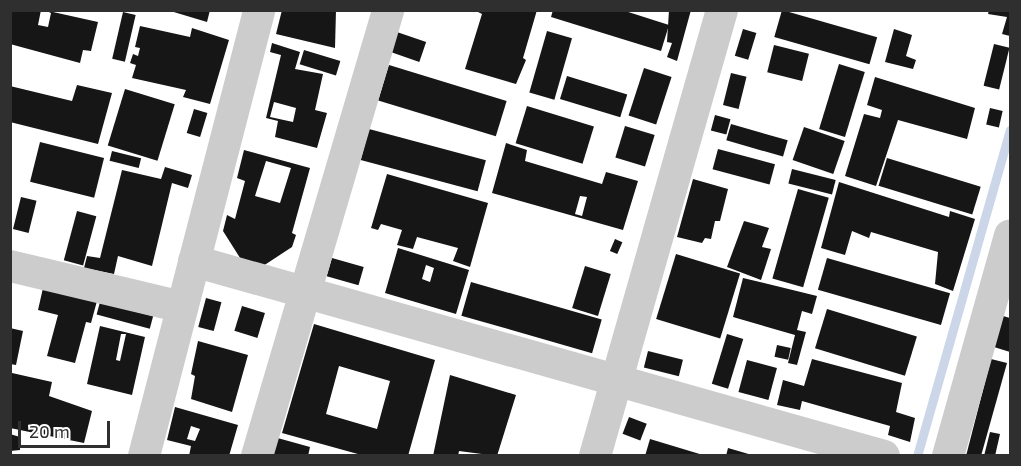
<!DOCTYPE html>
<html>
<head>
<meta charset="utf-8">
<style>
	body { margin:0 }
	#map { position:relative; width:1021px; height:466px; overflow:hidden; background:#fff; font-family:"Exo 2",sans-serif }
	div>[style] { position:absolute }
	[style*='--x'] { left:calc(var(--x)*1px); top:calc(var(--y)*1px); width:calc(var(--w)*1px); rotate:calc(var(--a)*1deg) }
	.stream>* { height:9px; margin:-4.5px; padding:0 4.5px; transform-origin:4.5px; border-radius:4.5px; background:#ccd6e9 }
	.building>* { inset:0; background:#161616; transform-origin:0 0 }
	.street>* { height:32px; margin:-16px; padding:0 16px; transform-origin:16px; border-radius:16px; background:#ccc }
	span { translate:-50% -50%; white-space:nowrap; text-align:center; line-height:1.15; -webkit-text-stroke:6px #fff; paint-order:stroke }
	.frame { position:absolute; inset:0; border:12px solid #2f2f2f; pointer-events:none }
	.scale { position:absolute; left:18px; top:421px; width:92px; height:27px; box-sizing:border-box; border:3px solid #2f2f2f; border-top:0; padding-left:8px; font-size:18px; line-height:21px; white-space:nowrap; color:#2f2f2f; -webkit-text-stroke:4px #fff; paint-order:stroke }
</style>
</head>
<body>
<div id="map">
	<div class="stream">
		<i style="--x:917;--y:456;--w:339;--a:-74.1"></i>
	</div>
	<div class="building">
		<i style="clip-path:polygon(10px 10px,41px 10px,38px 25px,48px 27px,51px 13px,44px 10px,98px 22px,91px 51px,83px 50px,80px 63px,10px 44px)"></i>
		<i style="clip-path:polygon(167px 10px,210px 10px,207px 22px)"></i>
		<i style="clip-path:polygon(282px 10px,336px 10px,335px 48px,276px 34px)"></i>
		<i style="clip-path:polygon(474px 10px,537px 10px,523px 58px,526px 60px,516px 84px,465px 69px,482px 14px)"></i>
		<i style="clip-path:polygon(553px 10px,622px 10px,669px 25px,661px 51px,551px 17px)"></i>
		<i style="clip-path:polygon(669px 10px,691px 10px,677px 61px,667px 57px,672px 43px,667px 42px)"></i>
		<i style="left:782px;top:10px;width:99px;height:28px;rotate:16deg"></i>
		<i style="clip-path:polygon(989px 10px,1010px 10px,1010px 36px,1002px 34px,1007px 17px,988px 14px)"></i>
		<i style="left:123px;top:12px;width:13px;height:48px;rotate:13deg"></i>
		<i style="clip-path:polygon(140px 26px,190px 37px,192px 28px,229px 40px,210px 104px,183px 97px,186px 90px,132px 78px,136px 65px,130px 63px,133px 54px,138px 56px,140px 48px,135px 47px)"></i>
		<i style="left:743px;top:29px;width:14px;height:28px;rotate:17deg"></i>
		<i style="clip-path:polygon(894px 29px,912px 35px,906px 56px,916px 60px,913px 69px,885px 62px)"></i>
		<i style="left:394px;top:31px;width:34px;height:21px;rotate:19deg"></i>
		<i style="left:547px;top:31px;width:26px;height:64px;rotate:16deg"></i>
		<i style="clip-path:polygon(evenodd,272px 43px,300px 52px,295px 69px,323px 74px,315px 110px,327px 113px,317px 148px,275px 137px,278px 121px,266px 118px,281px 55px,270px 52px,272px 43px,274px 102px,296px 108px,293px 122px,270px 117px,274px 102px)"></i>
		<i style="left:994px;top:44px;width:16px;height:43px;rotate:14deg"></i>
		<i style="left:774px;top:45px;width:36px;height:28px;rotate:14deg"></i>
		<i style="left:304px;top:50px;width:38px;height:15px;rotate:17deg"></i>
		<i style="left:839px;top:64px;width:27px;height:68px;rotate:17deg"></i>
		<i style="left:389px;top:65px;width:123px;height:37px;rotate:17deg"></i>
		<i style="left:644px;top:68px;width:29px;height:50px;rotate:18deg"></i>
		<i style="left:731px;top:73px;width:16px;height:33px;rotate:14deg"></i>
		<i style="left:567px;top:76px;width:63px;height:24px;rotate:17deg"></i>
		<i style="clip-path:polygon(875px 77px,975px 108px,967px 139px,898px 120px,876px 186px,845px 176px,864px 114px,880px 118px,882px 110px,867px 105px)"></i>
		<i style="clip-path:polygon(77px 85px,112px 93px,98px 144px,10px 122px,10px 86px,72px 101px)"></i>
		<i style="left:125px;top:89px;width:52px;height:59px;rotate:17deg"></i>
		<i style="left:527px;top:106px;width:70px;height:39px;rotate:17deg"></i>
		<i style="left:990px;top:108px;width:13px;height:17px;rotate:13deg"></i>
		<i style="left:194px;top:109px;width:14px;height:25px;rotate:17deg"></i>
		<i style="left:715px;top:115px;width:16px;height:16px;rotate:15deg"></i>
		<i style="left:731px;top:124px;width:59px;height:17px;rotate:16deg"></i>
		<i style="left:625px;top:126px;width:31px;height:33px;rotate:17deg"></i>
		<i style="left:804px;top:127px;width:43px;height:35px;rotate:19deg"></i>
		<i style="left:369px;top:129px;width:121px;height:32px;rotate:15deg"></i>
		<i style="left:40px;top:142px;width:66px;height:41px;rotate:14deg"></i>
		<i style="clip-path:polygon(evenodd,506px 143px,527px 150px,525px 161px,602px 184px,606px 172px,638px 181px,623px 230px,492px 193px,506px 143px,580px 196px,587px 197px,582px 216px,575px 214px,580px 196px)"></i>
		<i style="left:718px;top:149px;width:59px;height:21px;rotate:15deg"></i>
		<i style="clip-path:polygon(evenodd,244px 150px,310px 168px,292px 233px,296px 235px,292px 247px,263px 266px,242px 261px,223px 231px,227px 215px,235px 219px,245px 181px,237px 178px,244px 150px,266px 161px,291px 168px,280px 203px,255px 196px,266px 161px)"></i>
		<i style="left:112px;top:151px;width:30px;height:10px;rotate:14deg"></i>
		<i style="left:887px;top:158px;width:98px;height:29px;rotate:17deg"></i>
		<i style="clip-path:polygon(165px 167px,192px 175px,188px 188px,172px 183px,152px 266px,118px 256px,114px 274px,84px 268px,87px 256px,100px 258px,122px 170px,161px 179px)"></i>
		<i style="left:792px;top:169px;width:45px;height:15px;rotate:14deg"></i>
		<i style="clip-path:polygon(387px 174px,488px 203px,470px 267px,453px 261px,458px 248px,417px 237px,413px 249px,397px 245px,402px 230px,381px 224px,378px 230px,371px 228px)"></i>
		<i style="clip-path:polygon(693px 179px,728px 189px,720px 221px,715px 221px,711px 239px,705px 238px,702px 243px,677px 237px)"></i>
		<i style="clip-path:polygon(839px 182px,949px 217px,950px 211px,975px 219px,953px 291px,935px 284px,938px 252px,871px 232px,869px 238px,852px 231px,845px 255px,821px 248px)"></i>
		<i style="left:798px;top:189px;width:32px;height:93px;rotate:16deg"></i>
		<i style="left:21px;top:197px;width:16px;height:33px;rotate:14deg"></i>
		<i style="left:77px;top:211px;width:20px;height:51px;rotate:15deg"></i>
		<i style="clip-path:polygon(744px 221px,769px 228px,762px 247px,771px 249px,761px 280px,727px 267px)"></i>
		<i style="left:615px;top:239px;width:8px;height:13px;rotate:23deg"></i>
		<i style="clip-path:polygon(evenodd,398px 248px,469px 270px,456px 314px,385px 293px,398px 248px,426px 265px,434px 268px,430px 282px,422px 279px,426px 265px)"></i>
		<i style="left:676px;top:254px;width:67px;height:68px;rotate:17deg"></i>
		<i style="left:332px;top:258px;width:33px;height:19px;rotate:16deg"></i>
		<i style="left:827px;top:258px;width:128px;height:33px;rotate:16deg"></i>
		<i style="left:585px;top:266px;width:27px;height:44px;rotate:17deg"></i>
		<i style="clip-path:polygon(743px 278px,817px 296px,812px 314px,802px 311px,797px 330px,806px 332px,797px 365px,788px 363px,795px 335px,733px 317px)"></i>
		<i style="left:471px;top:282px;width:136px;height:35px;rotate:16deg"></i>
		<i style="clip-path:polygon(43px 288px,97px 301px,91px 323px,86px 322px,75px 363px,47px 356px,58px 315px,38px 310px)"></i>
		<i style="left:206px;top:298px;width:16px;height:30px;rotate:15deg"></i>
		<i style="left:100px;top:302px;width:55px;height:13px;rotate:15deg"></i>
		<i style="left:242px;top:306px;width:24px;height:26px;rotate:17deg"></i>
		<i style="left:827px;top:309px;width:94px;height:41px;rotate:17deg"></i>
		<i style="clip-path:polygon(1003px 316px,1010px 318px,1010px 352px,994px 347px)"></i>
		<i style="clip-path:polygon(evenodd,314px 324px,435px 360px,408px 456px,365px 456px,282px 433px,314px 324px,339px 366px,390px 381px,377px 429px,326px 414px,339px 366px)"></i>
		<i style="clip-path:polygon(evenodd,100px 326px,145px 337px,132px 395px,87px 384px,100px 326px,121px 334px,126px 334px,120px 361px,116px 360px,121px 334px)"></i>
		<i style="clip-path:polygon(10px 328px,23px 331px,16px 365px,10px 364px)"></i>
		<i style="left:727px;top:334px;width:17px;height:52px;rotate:17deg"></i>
		<i style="clip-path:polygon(198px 341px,248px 355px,232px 412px,191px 399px,195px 376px,191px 374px)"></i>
		<i style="left:777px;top:345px;width:14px;height:12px;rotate:12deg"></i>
		<i style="left:648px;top:351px;width:36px;height:17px;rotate:14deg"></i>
		<i style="clip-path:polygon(812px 359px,902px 383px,896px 412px,915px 418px,910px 442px,888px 435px,890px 426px,802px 401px,800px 410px,777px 405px,783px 380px,804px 386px)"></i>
		<i style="clip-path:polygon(991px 359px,1007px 363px,981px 456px,966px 456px)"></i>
		<i style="left:747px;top:360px;width:31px;height:33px;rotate:15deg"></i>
		<i style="clip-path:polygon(12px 373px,52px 382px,49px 396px,92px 411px,84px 443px,10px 428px)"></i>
		<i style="clip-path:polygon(450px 375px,516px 395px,497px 456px,459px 451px,458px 456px,433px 456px)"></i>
		<i style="clip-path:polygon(evenodd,175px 407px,238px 425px,229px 456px,189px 456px,191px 446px,167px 440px,175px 407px,191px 426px,200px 429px,195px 441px,187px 439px,191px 426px)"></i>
		<i style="left:629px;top:417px;width:19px;height:18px;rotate:21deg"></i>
		<i style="clip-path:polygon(990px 432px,1000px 434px,995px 456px,984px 456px)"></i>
		<i style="clip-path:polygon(10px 434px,20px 437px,20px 450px,10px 451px)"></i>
		<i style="clip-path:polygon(274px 437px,310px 447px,308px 456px,269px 456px)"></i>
		<i style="clip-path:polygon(650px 439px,703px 455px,703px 456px,645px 456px)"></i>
		<i style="clip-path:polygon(728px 448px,752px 455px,752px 456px,726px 456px)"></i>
	</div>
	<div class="street">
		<i style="--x:194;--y:261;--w:717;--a:15.78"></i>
		<i style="--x:10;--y:266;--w:177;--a:13.4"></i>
		<i style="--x:144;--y:456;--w:461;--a:-75.5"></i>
		<i style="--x:257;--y:456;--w:465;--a:-73.6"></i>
		<i style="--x:595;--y:456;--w:464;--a:-74.1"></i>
		<i style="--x:948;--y:456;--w:229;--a:-74.3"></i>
	</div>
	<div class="frame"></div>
	<div class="scale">20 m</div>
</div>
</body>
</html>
